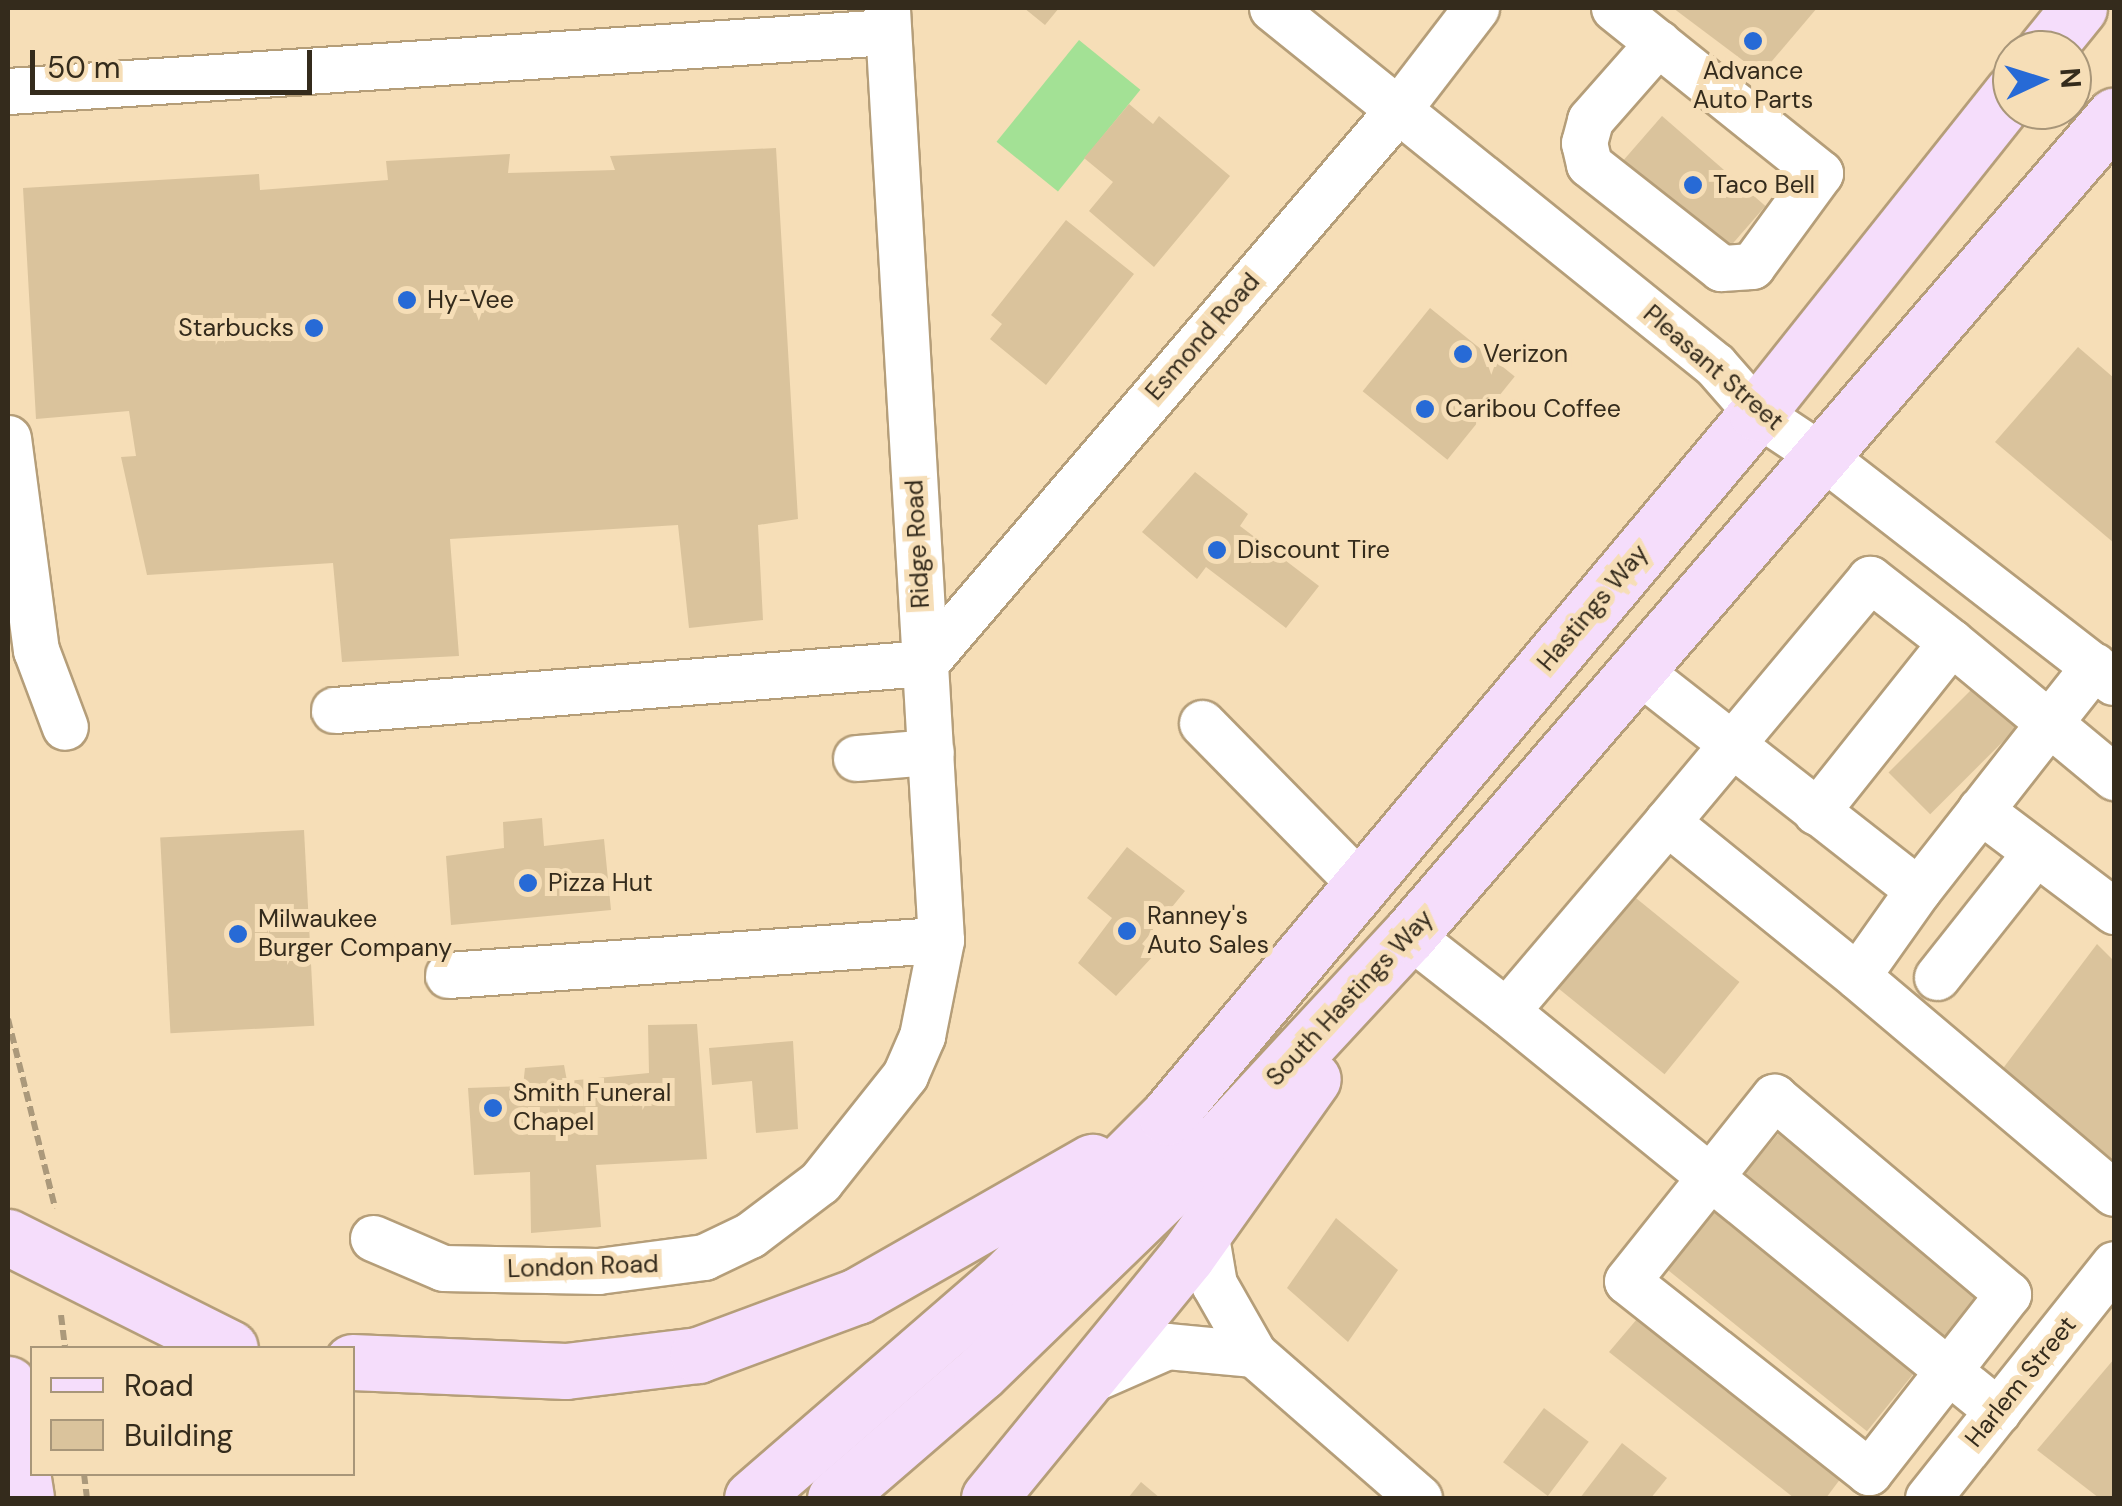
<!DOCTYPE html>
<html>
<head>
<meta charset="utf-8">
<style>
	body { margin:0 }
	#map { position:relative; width:2122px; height:1506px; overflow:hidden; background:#f6deb7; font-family:"DM Sans",sans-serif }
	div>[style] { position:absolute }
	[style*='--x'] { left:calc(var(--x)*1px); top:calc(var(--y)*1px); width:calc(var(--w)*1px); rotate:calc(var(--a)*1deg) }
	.green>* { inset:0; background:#a3e195; transform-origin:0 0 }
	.building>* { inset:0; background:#dac39c; transform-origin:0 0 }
	.path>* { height:6px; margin-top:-3px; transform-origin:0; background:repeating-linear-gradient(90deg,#ab997b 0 10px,transparent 0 15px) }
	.roads { filter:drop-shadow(2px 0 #b59e79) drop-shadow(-2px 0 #b59e79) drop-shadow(0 2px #b59e79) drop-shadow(0 -2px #b59e79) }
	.minor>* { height:45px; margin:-22.5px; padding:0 22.5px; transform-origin:22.5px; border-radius:22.5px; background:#fff }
	.major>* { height:55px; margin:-27.5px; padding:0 27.5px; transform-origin:27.5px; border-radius:27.5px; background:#f5ddfb }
	.dots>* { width:28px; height:28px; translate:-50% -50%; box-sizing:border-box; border:5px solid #f6deb7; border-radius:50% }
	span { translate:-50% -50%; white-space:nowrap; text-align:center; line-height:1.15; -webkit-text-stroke:10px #f6deb7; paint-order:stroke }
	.poi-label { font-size:25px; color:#342b1c }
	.left { translate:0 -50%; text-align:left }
	.right { translate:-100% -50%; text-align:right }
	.street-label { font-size:25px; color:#342b1c }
	.frame { position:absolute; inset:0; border:10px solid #342b1c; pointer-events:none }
	.legend { position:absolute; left:30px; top:1346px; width:325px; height:130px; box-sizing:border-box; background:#f6deb7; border:2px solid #a89679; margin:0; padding:12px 18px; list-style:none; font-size:30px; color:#342b1c }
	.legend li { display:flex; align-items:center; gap:20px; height:50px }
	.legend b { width:50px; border:2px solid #a89679 }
	.north { position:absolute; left:1992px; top:30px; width:100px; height:100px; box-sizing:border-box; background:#f6deb7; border:2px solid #a89679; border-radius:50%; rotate:86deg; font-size:28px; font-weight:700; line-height:40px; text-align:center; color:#342b1c }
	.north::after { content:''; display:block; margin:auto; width:35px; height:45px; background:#276ad6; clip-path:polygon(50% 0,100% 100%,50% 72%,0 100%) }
	.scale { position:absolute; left:30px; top:50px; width:282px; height:45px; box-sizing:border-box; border:5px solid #342b1c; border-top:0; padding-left:12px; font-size:30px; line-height:35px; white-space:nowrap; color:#342b1c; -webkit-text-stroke:8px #f6deb7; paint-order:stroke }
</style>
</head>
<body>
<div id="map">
	<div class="green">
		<i style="left:1079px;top:40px;width:79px;height:131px;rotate:39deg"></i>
	</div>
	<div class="building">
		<i style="clip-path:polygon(1024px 8px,1059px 8px,1045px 25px)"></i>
		<i style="clip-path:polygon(1673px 8px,1817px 8px,1761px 74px)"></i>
		<i style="clip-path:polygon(1129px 104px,1153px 124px,1159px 116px,1230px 176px,1154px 267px,1089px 211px,1113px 182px,1084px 158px)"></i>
		<i style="left:1662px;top:116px;width:137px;height:64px;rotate:41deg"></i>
		<i style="clip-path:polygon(776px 148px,798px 519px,758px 525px,763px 620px,689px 628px,678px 525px,450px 539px,459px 656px,342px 662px,333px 563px,147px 575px,121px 457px,136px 456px,129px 411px,36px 419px,23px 188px,259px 174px,260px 190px,388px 180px,386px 161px,510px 154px,508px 173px,615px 170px,610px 156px)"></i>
		<i style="clip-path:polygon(1066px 220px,1134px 274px,1046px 385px,990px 339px,1002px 324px,991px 315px)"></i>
		<i style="left:1430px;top:308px;width:109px;height:107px;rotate:39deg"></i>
		<i style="clip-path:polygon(2078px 347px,2114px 378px,2114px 543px,1995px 442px)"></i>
		<i style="clip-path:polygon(1195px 472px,1248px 514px,1240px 526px,1319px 586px,1286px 628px,1206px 567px,1197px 579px,1142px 532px)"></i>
		<i style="left:1979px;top:682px;width:59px;height:128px;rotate:45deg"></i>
		<i style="clip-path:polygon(542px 818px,544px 846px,604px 839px,611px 910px,451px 925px,446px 856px,504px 848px,503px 822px)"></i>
		<i style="left:304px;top:830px;width:196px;height:144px;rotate:87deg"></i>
		<i style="clip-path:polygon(1127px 847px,1185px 891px,1142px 944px,1155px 954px,1116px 996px,1078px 963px,1112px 918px,1087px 898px)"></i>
		<i style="left:1626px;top:890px;width:146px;height:119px;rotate:39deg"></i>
		<i style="clip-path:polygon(2097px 944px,2114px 961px,2114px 1160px,2001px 1071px)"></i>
		<i style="clip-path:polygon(697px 1024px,707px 1159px,596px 1165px,601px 1227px,531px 1233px,530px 1172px,474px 1175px,468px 1088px,523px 1086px,525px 1068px,564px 1065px,567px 1081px,649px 1073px,648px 1025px)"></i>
		<i style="clip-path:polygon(793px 1041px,798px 1129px,756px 1133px,752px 1081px,712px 1085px,709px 1048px)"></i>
		<i style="left:1789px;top:1121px;width:259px;height:72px;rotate:40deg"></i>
		<i style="left:1716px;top:1206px;width:259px;height:80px;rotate:39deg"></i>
		<i style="clip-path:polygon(1336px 1218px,1398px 1270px,1348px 1342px,1287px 1288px)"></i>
		<i style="clip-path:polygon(1637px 1319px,1841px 1478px,1826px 1498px,1794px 1498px,1609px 1352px)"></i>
		<i style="clip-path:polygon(2114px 1359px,2114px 1498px,2099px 1498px,2037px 1450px)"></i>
		<i style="left:1544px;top:1408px;width:56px;height:68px;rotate:37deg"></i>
		<i style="clip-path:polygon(1622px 1443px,1667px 1478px,1651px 1498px,1580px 1498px)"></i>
		<i style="clip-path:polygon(1141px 1482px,1160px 1498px,1128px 1498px)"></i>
	</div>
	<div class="path">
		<i style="--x:8;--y:1019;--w:195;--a:76"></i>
		<i style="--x:61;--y:1315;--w:33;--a:83"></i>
		<i style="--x:84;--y:1474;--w:24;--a:83"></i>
	</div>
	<div class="roads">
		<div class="minor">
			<i style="--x:1272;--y:8;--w:569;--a:38.86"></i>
			<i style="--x:1715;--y:365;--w:64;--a:48.8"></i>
			<i style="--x:1757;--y:413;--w:83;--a:33.7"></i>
			<i style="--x:1826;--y:459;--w:364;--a:37.8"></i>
			<i style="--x:1614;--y:8;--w:264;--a:38.7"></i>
			<i style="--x:1820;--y:173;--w:115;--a:126.2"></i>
			<i style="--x:1752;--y:266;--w:31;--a:176"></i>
			<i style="--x:1721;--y:268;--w:168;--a:-141.8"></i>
			<i style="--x:1589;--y:164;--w:22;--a:-103"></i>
			<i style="--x:1584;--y:143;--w:24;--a:-75"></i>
			<i style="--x:1590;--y:120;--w:103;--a:-48.6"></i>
			<i style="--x:8;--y:91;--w:882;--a:-3.84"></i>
			<i style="--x:8;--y:438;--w:214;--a:82.5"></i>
			<i style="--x:36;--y:650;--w:82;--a:69.4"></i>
			<i style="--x:1951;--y:642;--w:127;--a:39.6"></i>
			<i style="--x:2049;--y:723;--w:73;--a:-51.7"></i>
			<i style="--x:1640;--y:672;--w:353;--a:38.1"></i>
			<i style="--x:1918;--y:890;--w:105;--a:125.3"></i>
			<i style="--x:1857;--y:976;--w:336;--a:40.2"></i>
			<i style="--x:334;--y:710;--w:593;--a:-4.55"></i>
			<i style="--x:925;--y:663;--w:726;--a:-49.47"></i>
			<i style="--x:1397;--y:111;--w:130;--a:-52.5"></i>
			<i style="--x:1202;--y:723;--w:226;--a:45.5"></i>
			<i style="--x:856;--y:758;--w:75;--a:-4.6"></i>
			<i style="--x:1980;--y:810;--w:168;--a:37"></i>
			<i style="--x:1816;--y:812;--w:217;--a:-51.5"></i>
			<i style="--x:1951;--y:642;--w:103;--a:-142.1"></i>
			<i style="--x:1870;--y:579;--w:317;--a:129.9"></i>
			<i style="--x:1667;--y:822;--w:245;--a:39"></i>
			<i style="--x:1667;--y:822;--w:248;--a:130.4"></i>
			<i style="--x:1506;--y:1011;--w:634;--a:39.11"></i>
			<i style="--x:1918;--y:890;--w:212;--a:-51.9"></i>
			<i style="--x:2049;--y:723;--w:85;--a:39.7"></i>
			<i style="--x:1409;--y:935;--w:123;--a:38.1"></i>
			<i style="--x:448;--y:975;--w:494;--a:-4.1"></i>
			<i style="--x:1937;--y:977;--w:159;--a:-51.6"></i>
			<i style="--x:1774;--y:1097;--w:306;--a:40.1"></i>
			<i style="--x:2008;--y:1294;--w:226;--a:128"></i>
			<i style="--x:1869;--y:1472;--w:308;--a:-141.7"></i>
			<i style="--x:1627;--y:1281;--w:236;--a:-51.4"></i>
			<i style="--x:1205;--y:1231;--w:54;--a:80.4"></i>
			<i style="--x:1214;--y:1284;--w:81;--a:60.3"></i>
			<i style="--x:1254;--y:1354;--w:219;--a:41.1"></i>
			<i style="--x:373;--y:1238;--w:76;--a:23.2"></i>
			<i style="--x:443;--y:1268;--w:155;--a:1.1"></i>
			<i style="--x:598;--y:1271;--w:107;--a:-7.5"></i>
			<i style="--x:704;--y:1257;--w:51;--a:-25.6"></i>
			<i style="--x:750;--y:1235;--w:88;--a:-37.1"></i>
			<i style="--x:820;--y:1182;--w:137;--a:-51.5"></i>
			<i style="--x:905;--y:1075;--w:43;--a:-66.4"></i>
			<i style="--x:922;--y:1036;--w:98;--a:-78.8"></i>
			<i style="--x:941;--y:940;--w:934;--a:-93.32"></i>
			<i style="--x:1090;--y:1380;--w:84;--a:-23.8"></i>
			<i style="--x:1167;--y:1346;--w:87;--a:5.3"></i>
			<i style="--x:1928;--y:1498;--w:299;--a:-51.5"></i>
		</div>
		<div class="major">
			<i style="--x:2045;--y:50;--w:54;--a:-51"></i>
			<i style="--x:8;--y:1237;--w:248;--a:26.6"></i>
			<i style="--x:352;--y:1362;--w:214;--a:2.4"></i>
			<i style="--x:566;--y:1371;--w:133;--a:-6.9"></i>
			<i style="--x:698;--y:1355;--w:170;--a:-20.4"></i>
			<i style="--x:857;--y:1296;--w:271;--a:-29.7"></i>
			<i style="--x:8;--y:1384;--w:115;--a:81"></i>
			<i style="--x:752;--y:1498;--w:336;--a:-40.9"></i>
			<i style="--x:1006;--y:1278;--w:228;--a:-45"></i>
			<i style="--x:1167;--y:1117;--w:919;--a:-50.03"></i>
			<i style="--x:1757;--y:413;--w:410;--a:-51.5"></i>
			<i style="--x:835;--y:1498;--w:193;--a:-40.8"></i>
			<i style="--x:981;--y:1372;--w:313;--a:-44.1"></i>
			<i style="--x:1206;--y:1154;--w:299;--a:-47.2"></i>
			<i style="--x:1409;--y:935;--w:1081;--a:-49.28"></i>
			<i style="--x:989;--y:1498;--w:313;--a:-50.7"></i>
			<i style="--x:1187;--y:1256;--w:217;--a:-54.6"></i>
		</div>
	</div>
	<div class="dots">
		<i style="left:1753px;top:41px;background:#276ad6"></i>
		<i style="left:1693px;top:185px;background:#276ad6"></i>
		<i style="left:407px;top:300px;background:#276ad6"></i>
		<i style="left:314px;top:328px;background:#276ad6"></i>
		<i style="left:1463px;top:354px;background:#276ad6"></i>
		<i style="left:1425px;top:409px;background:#276ad6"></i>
		<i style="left:1217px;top:550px;background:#276ad6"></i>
		<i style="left:528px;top:883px;background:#276ad6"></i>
		<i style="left:1127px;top:931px;background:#276ad6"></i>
		<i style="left:238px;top:934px;background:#276ad6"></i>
		<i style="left:493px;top:1108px;background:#276ad6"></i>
	</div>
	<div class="poi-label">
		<span style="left:1753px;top:86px">Advance<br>Auto Parts</span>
		<span class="left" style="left:1713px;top:185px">Taco Bell</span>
		<span class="left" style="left:427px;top:300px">Hy-Vee</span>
		<span class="right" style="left:294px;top:328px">Starbucks</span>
		<span class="left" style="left:1483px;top:354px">Verizon</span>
		<span class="left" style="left:1445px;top:409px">Caribou Coffee</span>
		<span class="left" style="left:1237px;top:550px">Discount Tire</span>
		<span class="left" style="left:548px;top:883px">Pizza Hut</span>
		<span class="left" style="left:1147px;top:931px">Ranney's<br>Auto Sales</span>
		<span class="left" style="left:258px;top:934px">Milwaukee<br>Burger Company</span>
		<span class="left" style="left:513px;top:1108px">Smith Funeral<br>Chapel</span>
	</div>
	<div class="street-label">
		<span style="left:1203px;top:337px;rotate:-49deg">Esmond Road</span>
		<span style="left:1713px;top:368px;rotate:41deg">Pleasant Street</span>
		<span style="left:918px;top:544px;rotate:-93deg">Ridge Road</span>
		<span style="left:1593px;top:608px;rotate:-50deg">Hastings Way</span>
		<span style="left:1350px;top:998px;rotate:-47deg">South Hastings Way</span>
		<span style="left:583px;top:1267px;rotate:-2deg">London Road</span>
		<span style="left:2021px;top:1382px;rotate:-51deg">Harlem Street</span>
	</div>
	<div class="frame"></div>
	<ul class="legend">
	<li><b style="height:12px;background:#f5ddfb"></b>Road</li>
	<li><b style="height:28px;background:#dac39c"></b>Building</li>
	</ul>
	<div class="north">N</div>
	<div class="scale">50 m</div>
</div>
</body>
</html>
